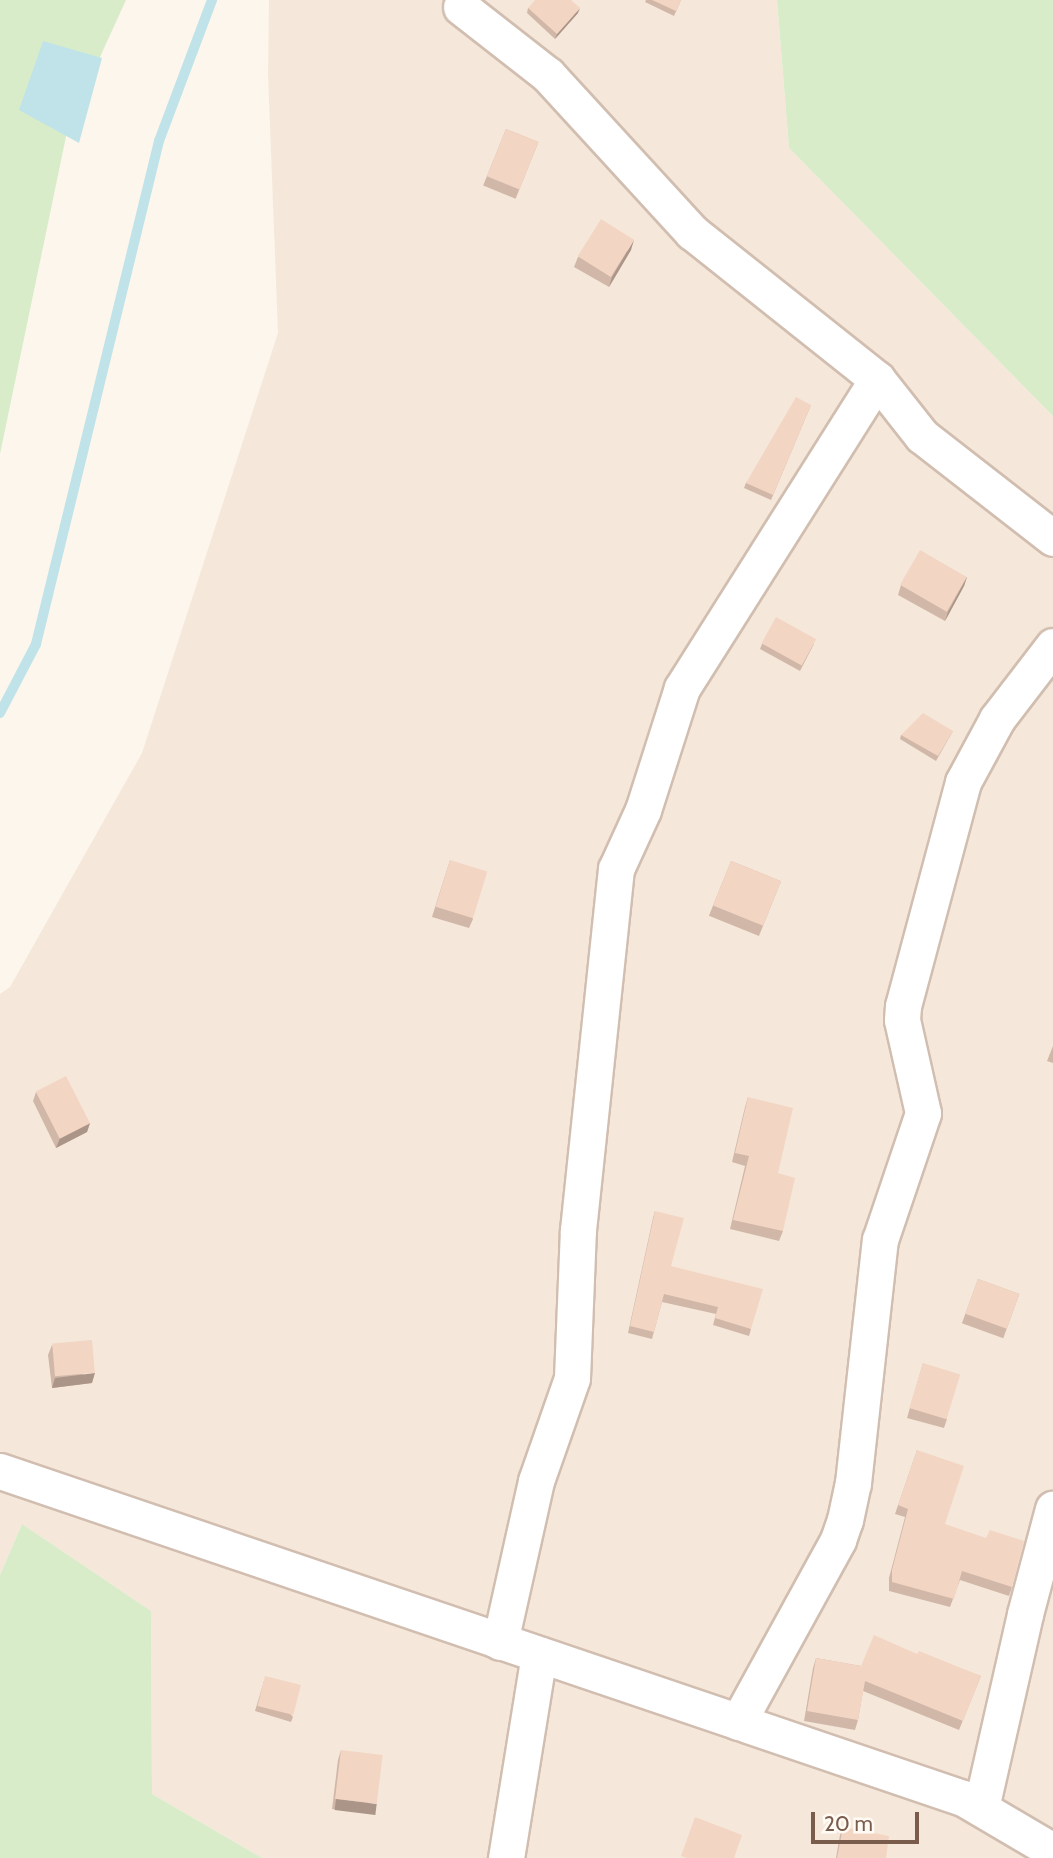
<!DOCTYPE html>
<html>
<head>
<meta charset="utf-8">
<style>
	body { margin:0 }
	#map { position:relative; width:1053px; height:1858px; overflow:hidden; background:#fdf6ec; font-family:Cabin,sans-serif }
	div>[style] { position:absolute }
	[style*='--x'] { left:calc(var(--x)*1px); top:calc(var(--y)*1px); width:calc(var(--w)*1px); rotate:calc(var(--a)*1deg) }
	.residential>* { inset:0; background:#f5e8da }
	.green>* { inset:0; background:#d8ecc9 }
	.water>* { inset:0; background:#bfe3e8 }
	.stream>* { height:10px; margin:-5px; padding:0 5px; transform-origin:5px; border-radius:5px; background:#bfe3e8 }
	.roads { filter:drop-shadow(2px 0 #d1beb0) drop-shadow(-2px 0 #d1beb0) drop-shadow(0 2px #d1beb0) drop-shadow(0 -2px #d1beb0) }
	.minor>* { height:35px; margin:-17.5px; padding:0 17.5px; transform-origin:17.5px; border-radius:17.5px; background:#fff }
	.wall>* { inset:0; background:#d1b7a8; transform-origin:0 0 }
	.shaded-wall>* { inset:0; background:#aa9588; transform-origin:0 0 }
	.building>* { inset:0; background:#f3d5c3; transform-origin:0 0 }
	span { translate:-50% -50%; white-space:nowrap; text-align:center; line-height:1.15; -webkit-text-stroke:5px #fffaf3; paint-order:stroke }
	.scale { position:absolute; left:811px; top:1812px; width:108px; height:32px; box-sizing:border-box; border:4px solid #7a5c4d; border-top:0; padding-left:9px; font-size:21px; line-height:24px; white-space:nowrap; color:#7a5c4d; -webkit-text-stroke:5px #fffaf3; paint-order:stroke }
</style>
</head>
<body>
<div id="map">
	<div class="residential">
		<i style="clip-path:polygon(269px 0,777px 0,789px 148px,1053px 416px,1053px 1858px,262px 1858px,152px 1794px,151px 1611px,22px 1524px,0 1575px,0 994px,10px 987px,142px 753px,278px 333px,268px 74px)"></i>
	</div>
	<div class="green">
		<i style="clip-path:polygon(0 0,126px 0,68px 127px,0 454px)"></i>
		<i style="clip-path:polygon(777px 0,1053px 0,1053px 416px,789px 148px)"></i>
		<i style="clip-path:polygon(22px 1524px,151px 1611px,152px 1794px,262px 1858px,0 1858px,0 1575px)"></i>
	</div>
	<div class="water">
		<i style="clip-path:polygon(43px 41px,102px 58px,79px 143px,19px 110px)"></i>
	</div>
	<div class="stream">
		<i style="--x:0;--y:713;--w:78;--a:-62.4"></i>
		<i style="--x:36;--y:644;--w:518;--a:-76.26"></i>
		<i style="--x:159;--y:141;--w:151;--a:-69.4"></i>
	</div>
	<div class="roads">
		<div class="minor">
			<i style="--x:461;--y:7;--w:110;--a:38"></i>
			<i style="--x:548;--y:75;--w:213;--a:47.5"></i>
			<i style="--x:692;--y:232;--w:236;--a:38.5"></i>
			<i style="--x:877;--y:379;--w:73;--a:51.7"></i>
			<i style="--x:922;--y:436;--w:166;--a:37.9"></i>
			<i style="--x:0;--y:1471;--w:1017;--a:18.76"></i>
			<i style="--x:963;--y:1798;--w:104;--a:30.5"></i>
			<i style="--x:500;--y:1642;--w:165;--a:-77.4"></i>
			<i style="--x:536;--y:1481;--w:109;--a:-70.7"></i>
			<i style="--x:572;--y:1378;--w:148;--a:-87.7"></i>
			<i style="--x:578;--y:1230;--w:363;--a:-84"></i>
			<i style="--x:616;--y:869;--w:65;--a:-65.4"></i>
			<i style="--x:643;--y:810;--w:128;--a:-72.3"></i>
			<i style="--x:682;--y:688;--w:365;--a:-57.7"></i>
			<i style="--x:738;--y:1722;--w:208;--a:-61.2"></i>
			<i style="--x:838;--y:1540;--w:21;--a:-71"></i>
			<i style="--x:845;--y:1520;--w:38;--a:-78"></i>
			<i style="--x:853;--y:1483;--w:244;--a:-83.7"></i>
			<i style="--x:880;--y:1240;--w:134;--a:-71.3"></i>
			<i style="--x:923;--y:1113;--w:95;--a:-102.7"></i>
			<i style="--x:902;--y:1020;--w:14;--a:-86"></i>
			<i style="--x:903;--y:1006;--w:232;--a:-75"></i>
			<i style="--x:963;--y:782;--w:72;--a:-61.6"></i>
			<i style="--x:997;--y:719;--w:92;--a:-52.5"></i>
			<i style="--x:981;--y:1808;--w:199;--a:-77.2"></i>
			<i style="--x:1025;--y:1614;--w:109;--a:-75.1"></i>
			<i style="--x:506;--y:1858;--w:206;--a:-80.8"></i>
		</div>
	</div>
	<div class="wall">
		<i style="clip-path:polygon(646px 0,681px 0,674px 16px,645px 2px)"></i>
		<i style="clip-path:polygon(528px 8px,578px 13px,555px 39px,527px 13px)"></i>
		<i style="left:506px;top:129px;width:35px;height:61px;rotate:22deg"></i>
		<i style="clip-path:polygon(631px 250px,609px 287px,574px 267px,578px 257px)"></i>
		<i style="clip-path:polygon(811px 405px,771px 500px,744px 488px,746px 483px)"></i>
		<i style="clip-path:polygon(967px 577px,964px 586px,945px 621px,898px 595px,901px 585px)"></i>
		<i style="clip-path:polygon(762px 644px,814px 644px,800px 671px,760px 649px)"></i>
		<i style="clip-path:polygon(953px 731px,936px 761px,900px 739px,901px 735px)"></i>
		<i style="clip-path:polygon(450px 860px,473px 919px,469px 928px,432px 917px)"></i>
		<i style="left:731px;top:861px;width:54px;height:59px;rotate:22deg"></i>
		<i style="clip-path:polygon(1053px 1046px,1053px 1063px,1047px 1061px)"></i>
		<i style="clip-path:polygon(36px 1092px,90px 1123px,87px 1132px,56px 1148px,33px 1101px)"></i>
		<i style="clip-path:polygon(748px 1097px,778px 1173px,783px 1231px,779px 1241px,730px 1229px,745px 1166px,732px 1162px,745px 1107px)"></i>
		<i style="clip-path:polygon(655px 1211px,671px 1266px,751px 1329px,749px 1336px,713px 1325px,716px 1314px,662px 1302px,652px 1339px,628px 1333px,653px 1218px)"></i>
		<i style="left:978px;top:1279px;width:44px;height:47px;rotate:20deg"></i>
		<i style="clip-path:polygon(52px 1345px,92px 1383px,52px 1388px,48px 1355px)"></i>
		<i style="clip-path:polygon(923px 1363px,947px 1419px,944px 1428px,907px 1418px)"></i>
		<i style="clip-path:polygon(917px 1450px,945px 1524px,1012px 1587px,1009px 1596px,960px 1580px,950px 1607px,889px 1591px,889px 1578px,905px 1517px,895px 1514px)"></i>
		<i style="clip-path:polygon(917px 1654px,981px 1676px,959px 1730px,863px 1691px,858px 1720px,855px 1730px,804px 1721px,813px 1668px,816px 1658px,861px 1666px)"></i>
		<i style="clip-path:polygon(264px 1681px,293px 1717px,291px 1722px,255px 1711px)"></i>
		<i style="clip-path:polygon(341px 1750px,374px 1814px,332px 1809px,338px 1760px)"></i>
		<i style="clip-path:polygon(843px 1827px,886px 1858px,836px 1858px,840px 1835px)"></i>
	</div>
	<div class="shaded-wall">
		<i style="clip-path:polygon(580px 8px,578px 13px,555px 39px,557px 34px)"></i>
		<i style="clip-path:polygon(634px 240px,631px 250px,609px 287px,612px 277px)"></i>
		<i style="clip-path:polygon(967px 577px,964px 586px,945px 621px,948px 612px)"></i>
		<i style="clip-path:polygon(90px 1123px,87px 1132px,56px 1148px,60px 1138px)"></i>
		<i style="clip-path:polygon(95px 1373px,92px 1383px,52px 1388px,55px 1378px)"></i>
		<i style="left:336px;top:1799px;width:41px;height:11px;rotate:7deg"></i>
	</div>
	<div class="building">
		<i style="clip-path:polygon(535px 0,571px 0,580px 8px,557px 34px,528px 8px)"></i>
		<i style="clip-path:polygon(652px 0,681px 0,676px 11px)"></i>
		<i style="left:506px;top:129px;width:35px;height:51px;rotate:22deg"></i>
		<i style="left:601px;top:219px;width:39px;height:44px;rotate:32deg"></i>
		<i style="clip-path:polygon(796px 397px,811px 405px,773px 495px,746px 483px)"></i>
		<i style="left:920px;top:550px;width:54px;height:40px;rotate:30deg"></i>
		<i style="left:776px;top:617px;width:46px;height:30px;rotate:29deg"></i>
		<i style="clip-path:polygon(923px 713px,953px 731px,938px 756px,901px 735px)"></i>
		<i style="left:450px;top:860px;width:39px;height:49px;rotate:17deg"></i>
		<i style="left:731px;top:861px;width:54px;height:48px;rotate:22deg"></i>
		<i style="left:66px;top:1076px;width:53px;height:34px;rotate:63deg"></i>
		<i style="clip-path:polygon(748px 1097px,793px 1108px,778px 1173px,795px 1178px,783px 1231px,733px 1220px,749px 1156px,735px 1153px)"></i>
		<i style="clip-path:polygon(655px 1211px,684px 1218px,671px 1266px,763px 1289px,751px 1329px,715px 1318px,718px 1307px,664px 1294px,654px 1332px,630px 1326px)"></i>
		<i style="left:978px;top:1279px;width:44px;height:37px;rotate:20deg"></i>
		<i style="left:92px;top:1340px;width:33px;height:40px;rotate:85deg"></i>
		<i style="left:923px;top:1363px;width:39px;height:47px;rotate:17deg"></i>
		<i style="clip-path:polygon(917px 1450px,964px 1466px,945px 1524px,986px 1538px,990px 1530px,1024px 1541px,1012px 1587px,962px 1571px,954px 1599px,892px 1582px,892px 1570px,908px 1509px,898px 1505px)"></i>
		<i style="clip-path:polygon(874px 1635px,917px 1654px,919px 1651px,981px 1676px,963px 1721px,865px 1681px,858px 1720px,807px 1711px,816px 1658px,861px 1666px)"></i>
		<i style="left:265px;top:1676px;width:37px;height:31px;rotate:14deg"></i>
		<i style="left:341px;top:1750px;width:42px;height:49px;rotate:7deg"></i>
		<i style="clip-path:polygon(695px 1817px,742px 1835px,734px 1858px,687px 1858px,681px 1856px)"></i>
		<i style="clip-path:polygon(843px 1827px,889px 1836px,886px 1858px,837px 1858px)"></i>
	</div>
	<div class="scale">20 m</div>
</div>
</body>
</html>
